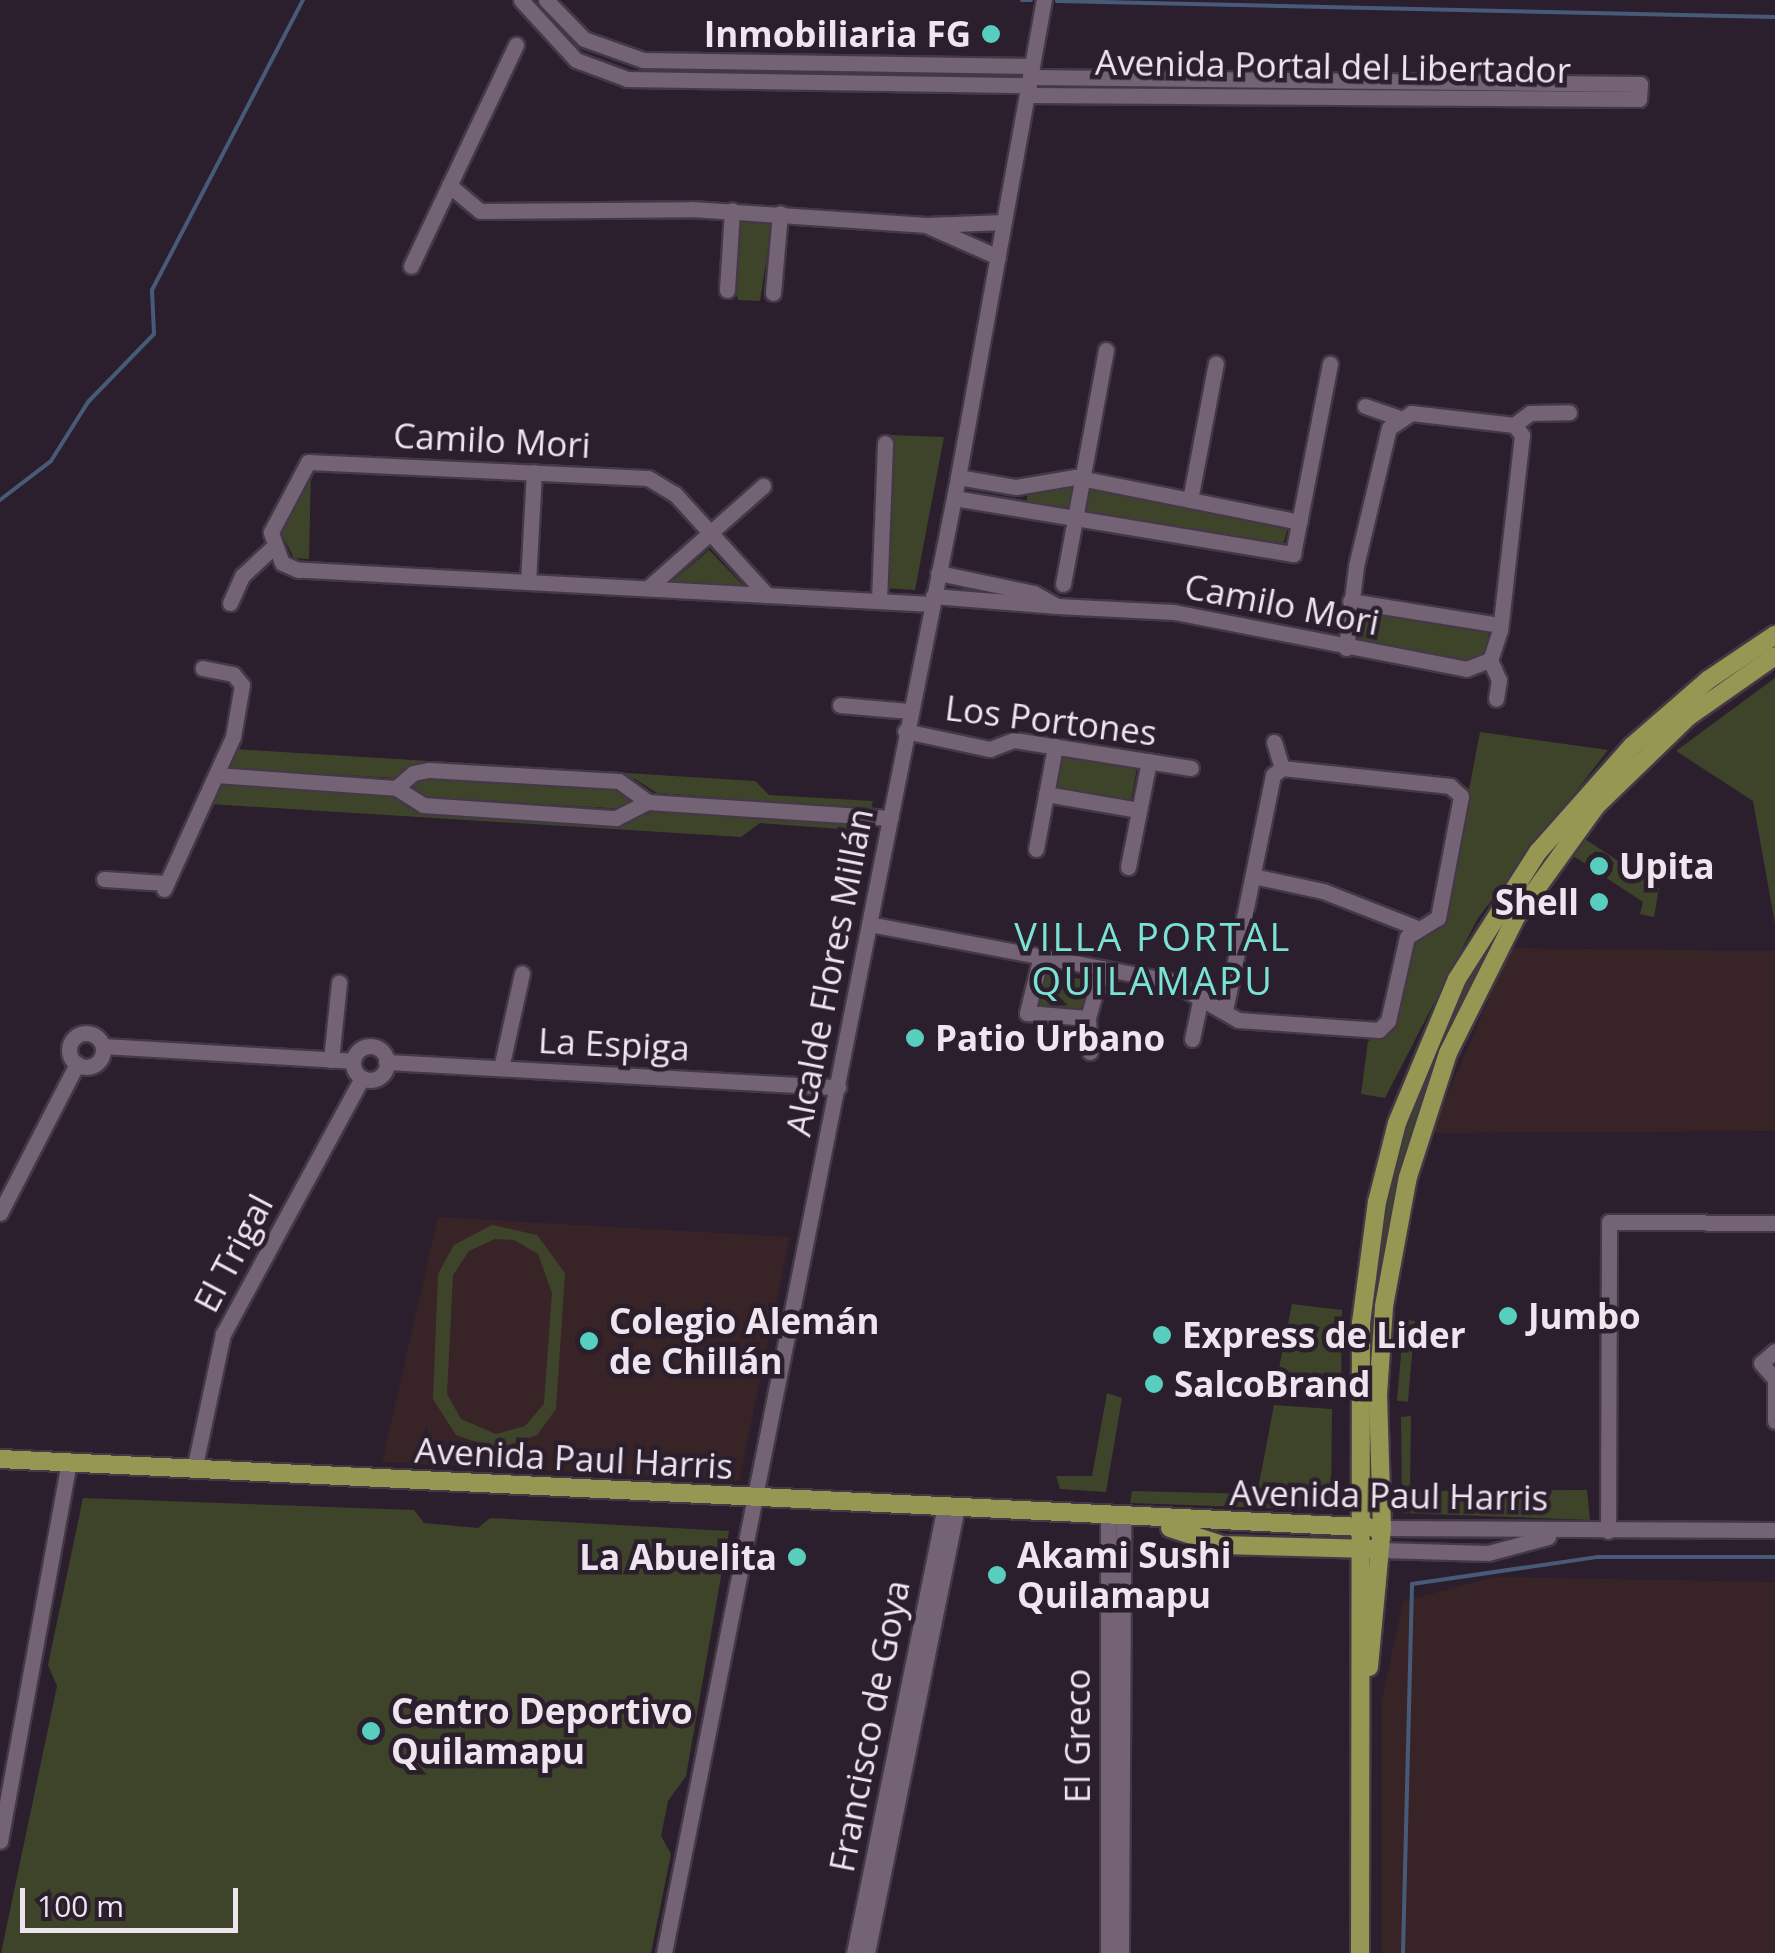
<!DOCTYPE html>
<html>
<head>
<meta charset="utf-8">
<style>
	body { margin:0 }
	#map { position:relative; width:1775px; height:1953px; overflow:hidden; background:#2b1e2d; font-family:"Open Sans",sans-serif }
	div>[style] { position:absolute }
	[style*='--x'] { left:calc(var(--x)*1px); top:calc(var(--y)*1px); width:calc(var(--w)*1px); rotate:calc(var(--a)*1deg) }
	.education>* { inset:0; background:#382427 }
	.green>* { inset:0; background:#3e442a; transform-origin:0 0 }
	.stream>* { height:4px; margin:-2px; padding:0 2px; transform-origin:2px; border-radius:2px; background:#475b79 }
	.roads { filter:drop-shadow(2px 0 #433945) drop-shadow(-2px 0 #433945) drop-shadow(0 2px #433945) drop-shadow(0 -2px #433945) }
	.minor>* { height:15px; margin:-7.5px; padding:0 7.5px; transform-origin:7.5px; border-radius:7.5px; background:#736375 }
	.minor>.ring { margin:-7.5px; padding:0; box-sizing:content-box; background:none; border:15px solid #736375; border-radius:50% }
	.major>* { height:18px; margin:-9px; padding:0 9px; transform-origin:9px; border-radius:9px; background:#959752 }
	.dots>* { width:28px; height:28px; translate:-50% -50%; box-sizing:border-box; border:5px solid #2b1e2d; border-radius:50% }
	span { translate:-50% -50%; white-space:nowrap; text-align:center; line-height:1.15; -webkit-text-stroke:9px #2b1e2d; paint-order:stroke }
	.poi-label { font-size:35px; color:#eee5ef; font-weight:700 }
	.right { translate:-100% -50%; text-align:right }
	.left { translate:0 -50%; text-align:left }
	.street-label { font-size:35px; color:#eee5ef }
	.neighbourhood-label { font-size:38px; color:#7ae3d5; letter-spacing:2.5px }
	.scale { position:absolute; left:20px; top:1888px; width:218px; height:45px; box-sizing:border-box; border:5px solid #eee5ef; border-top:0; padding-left:12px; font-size:30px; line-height:35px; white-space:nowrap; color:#eee5ef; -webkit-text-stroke:8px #2b1e2d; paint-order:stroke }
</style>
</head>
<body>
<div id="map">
	<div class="education">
		<i style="clip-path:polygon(1511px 948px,1775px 951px,1775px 1131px,1431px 1133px)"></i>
		<i style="clip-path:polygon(438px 1217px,790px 1237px,739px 1481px,382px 1462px)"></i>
		<i style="clip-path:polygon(1495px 1577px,1775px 1582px,1775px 1953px,1382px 1953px,1382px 1700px,1403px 1601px)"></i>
	</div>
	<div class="green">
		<i style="clip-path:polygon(736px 222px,772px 224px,760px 301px,738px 300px,732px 277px)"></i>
		<i style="clip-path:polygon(891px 435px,944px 437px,915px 590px,884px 588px)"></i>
		<i style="clip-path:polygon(311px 470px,309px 559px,294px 558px,281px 533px)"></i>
		<i style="clip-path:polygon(1061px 483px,1092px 486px,1288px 527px,1283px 545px,1026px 504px,1028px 492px)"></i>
		<i style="clip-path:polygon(709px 550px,751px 593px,663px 589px)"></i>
		<i style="clip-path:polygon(1359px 611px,1486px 630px,1491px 641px,1487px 655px,1473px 661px,1370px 645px,1359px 639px)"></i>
		<i style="clip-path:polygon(1775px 643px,1555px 848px,1455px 1014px,1409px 1137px,1389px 1221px,1376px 1311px,1372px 1504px,1364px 1503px,1371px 1307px,1384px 1217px,1404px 1132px,1451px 1009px,1527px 874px,1628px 758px,1713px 685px)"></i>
		<i style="clip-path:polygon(1775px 678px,1775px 924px,1753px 801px,1676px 751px)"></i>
		<i style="clip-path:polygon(1480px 732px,1608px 750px,1478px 918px,1385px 1098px,1361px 1094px,1368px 1041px,1394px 1030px,1412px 942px,1443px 924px)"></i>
		<i style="clip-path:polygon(233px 749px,755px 781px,769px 795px,873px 801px,871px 809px,657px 793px,635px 779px,416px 765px,394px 778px,230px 768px)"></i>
		<i style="left:1062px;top:755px;width:76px;height:37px;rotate:10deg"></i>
		<i style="clip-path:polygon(420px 777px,627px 789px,633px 805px,624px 809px,417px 796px,413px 781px)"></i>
		<i style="clip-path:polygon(219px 782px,392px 793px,418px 809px,628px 823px,659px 809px,869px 823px,867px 831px,760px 823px,741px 837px,209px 804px)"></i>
		<i style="clip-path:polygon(1585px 839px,1659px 888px,1654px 917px,1640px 914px,1643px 902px,1605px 877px,1614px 863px,1595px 851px,1586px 864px,1573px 856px)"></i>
		<i style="clip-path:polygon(1042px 972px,1092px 981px,1084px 1014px,1034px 1008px)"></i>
		<i style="clip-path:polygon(evenodd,492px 1225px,537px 1235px,565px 1273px,556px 1409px,537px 1435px,497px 1449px,456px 1435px,433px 1399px,438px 1274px,454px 1245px,492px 1225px,495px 1239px,514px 1240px,538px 1254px,552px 1293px,544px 1404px,525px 1426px,496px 1434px,461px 1419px,447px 1394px,453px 1275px,469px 1251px,495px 1239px)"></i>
		<i style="clip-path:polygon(1292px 1304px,1342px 1310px,1341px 1392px,1276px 1383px)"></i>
		<i style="left:1404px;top:1320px;width:11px;height:81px;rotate:5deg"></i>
		<i style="clip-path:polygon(1107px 1393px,1122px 1398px,1106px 1492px,1060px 1489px,1056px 1476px,1092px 1476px)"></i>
		<i style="clip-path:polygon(1274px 1405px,1332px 1409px,1331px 1510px,1130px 1503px,1132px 1491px,1257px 1494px)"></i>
		<i style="clip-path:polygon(1411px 1416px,1410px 1491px,1587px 1490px,1590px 1520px,1402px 1513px,1401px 1417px)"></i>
		<i style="clip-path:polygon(83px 1498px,414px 1510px,424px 1523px,478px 1528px,490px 1518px,729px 1531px,686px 1776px,668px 1801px,661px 1836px,671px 1854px,651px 1953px,1px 1953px,57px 1686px,48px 1665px)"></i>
	</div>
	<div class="stream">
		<i style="--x:1022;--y:0;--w:9;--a:0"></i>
		<i style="--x:1057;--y:1;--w:718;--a:1.28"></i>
		<i style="--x:0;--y:500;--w:64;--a:-37.4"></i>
		<i style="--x:51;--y:461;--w:70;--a:-57.9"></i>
		<i style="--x:88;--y:402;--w:95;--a:-45.9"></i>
		<i style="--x:154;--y:334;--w:44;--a:-92.6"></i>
		<i style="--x:152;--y:290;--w:327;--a:-62.5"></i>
		<i style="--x:1403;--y:1953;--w:369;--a:-88.6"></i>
		<i style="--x:1412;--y:1584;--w:188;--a:-8.3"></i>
		<i style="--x:1598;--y:1557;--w:177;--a:0"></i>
	</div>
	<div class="roads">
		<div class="minor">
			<i style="--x:521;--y:0;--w:81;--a:47.5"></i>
			<i style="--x:576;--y:60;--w:54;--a:20.4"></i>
			<i style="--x:627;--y:79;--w:402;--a:0.9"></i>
			<i style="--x:546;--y:0;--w:54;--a:45.7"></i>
			<i style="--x:584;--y:39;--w:63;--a:19.6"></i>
			<i style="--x:643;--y:60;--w:389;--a:0.9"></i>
			<i style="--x:1027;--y:95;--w:612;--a:0.37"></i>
			<i style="--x:1639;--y:99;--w:15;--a:-86"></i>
			<i style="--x:1640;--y:84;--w:610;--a:-179.34"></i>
			<i style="--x:449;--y:185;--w:40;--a:40"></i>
			<i style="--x:480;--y:211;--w:212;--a:-0.5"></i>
			<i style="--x:692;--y:209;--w:235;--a:3.9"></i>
			<i style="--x:926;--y:225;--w:78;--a:-2.2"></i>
			<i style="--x:930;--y:227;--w:74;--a:23.8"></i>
			<i style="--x:411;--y:266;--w:245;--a:-64.6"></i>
			<i style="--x:727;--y:290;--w:80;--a:-86.4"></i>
			<i style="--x:773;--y:293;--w:80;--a:-85"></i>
			<i style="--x:1365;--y:406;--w:34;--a:19"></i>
			<i style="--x:1514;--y:425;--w:20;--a:-37"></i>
			<i style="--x:1530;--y:413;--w:39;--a:-1"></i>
			<i style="--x:958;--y:477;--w:59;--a:9.8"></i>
			<i style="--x:1016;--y:487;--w:60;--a:-9.6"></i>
			<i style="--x:1075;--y:477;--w:229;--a:11.3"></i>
			<i style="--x:954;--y:498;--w:344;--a:9.4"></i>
			<i style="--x:1293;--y:554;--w:194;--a:-79"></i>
			<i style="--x:1190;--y:500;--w:139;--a:-79.3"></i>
			<i style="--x:528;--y:582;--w:110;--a:-86.9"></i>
			<i style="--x:1063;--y:584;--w:238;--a:-79.6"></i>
			<i style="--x:648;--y:588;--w:154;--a:-41.6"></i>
			<i style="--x:767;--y:595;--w:470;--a:-176.9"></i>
			<i style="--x:298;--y:570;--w:17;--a:-156"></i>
			<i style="--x:282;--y:563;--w:33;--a:-110"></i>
			<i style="--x:271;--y:532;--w:79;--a:-62.1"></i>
			<i style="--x:308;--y:462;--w:340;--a:2.7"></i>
			<i style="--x:648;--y:478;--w:31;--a:31"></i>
			<i style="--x:675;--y:494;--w:137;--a:47.7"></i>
			<i style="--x:767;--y:595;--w:165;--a:3.1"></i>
			<i style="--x:933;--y:596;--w:124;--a:4.6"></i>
			<i style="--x:1057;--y:606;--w:26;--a:-151"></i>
			<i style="--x:1034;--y:593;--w:98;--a:-168.2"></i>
			<i style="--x:879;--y:601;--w:158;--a:-87.8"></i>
			<i style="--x:1350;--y:601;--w:152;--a:9.1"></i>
			<i style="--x:230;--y:603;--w:30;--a:-66"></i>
			<i style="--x:242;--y:576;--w:41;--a:-43"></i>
			<i style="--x:1057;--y:606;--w:117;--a:2.9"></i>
			<i style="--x:1174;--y:612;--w:298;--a:11"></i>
			<i style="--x:1466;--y:669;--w:26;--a:-21"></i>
			<i style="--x:1346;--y:648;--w:83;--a:-83"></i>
			<i style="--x:1356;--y:566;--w:142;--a:-76.6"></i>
			<i style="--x:1389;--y:428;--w:27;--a:-34"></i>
			<i style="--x:1411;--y:413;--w:104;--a:6.6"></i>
			<i style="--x:1514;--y:425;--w:13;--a:51"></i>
			<i style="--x:1522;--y:435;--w:196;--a:96.4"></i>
			<i style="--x:1500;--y:630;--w:32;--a:108"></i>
			<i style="--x:1490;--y:660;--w:22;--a:66"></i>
			<i style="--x:1499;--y:680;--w:19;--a:99"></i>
			<i style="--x:840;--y:705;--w:69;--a:5"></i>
			<i style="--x:905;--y:731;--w:87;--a:12"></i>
			<i style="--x:990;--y:749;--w:26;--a:-21"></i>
			<i style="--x:1014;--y:740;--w:179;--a:9"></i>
			<i style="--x:1274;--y:742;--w:27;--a:73"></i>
			<i style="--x:216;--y:775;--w:180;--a:4.1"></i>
			<i style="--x:396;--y:788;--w:32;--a:32"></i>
			<i style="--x:423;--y:805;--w:193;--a:3.9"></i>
			<i style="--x:616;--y:818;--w:36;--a:-27"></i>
			<i style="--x:648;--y:802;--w:243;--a:3.8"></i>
			<i style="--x:396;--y:788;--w:23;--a:-41"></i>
			<i style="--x:413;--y:773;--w:16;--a:-11"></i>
			<i style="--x:429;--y:770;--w:190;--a:3.3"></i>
			<i style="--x:619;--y:781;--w:36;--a:36"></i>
			<i style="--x:1046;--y:794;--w:94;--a:9.8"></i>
			<i style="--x:1036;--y:849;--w:105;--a:-79.5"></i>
			<i style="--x:1128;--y:867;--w:108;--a:-78.8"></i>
			<i style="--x:1253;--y:876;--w:72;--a:12.1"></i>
			<i style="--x:1323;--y:891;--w:99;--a:21.4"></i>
			<i style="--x:104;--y:879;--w:62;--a:3.7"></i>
			<i style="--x:164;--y:889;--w:167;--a:-65.6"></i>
			<i style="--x:233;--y:737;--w:53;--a:-80.2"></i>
			<i style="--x:242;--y:685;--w:14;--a:-129"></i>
			<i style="--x:233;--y:674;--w:31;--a:-169"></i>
			<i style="--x:869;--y:924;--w:306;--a:10.7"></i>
			<i style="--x:1170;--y:981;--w:78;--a:29.8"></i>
			<i style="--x:1238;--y:1020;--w:141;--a:4.1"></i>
			<i style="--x:1379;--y:1030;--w:13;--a:-45"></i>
			<i style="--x:1388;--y:1021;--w:86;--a:-77.3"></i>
			<i style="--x:1407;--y:937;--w:36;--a:-32"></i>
			<i style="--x:1438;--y:918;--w:124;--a:-79.3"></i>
			<i style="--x:1461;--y:796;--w:15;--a:-138"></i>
			<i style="--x:1450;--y:786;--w:169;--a:-173.9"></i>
			<i style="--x:1041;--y:956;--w:59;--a:103.8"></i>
			<i style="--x:1027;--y:1013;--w:61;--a:4.7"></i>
			<i style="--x:1088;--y:1018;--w:52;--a:-74.4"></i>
			<i style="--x:1225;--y:1011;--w:241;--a:-78.5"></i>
			<i style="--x:1273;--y:775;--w:11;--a:-38"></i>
			<i style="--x:1088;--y:1018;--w:34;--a:87"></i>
			<i class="ring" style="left:69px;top:1033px;width:19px;height:19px"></i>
			<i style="--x:1192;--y:1039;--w:43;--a:-77.9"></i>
			<i style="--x:103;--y:1046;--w:250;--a:3.4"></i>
			<i class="ring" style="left:353px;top:1046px;width:19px;height:19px"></i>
			<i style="--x:331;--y:1060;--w:78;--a:-84.1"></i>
			<i style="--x:386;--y:1062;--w:453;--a:3.2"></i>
			<i style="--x:501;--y:1068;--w:97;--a:-77.5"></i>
			<i style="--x:0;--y:1213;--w:168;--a:-62.7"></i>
			<i style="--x:1775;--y:1351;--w:18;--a:139"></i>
			<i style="--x:1761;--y:1363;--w:21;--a:49"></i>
			<i style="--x:1775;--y:1379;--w:42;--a:90"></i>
			<i style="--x:194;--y:1470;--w:139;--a:-78"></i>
			<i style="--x:223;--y:1334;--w:291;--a:-61.5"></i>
			<i style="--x:1108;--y:1519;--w:434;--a:90"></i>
			<i style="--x:1382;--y:1528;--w:393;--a:0.3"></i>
			<i style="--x:1608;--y:1531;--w:309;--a:-89.8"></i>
			<i style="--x:1609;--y:1222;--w:166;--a:0.3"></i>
			<i style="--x:1381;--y:1550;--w:107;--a:1.6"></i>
			<i style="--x:1488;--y:1553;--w:62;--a:-14.9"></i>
			<i style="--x:0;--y:1841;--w:384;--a:-79.7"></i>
			<i style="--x:664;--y:1953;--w:1505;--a:-78.73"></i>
			<i style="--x:958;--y:477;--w:485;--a:-79.8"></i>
			<i style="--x:854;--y:1953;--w:452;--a:-78.5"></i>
			<i style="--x:867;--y:1953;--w:451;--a:-78.6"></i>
			<i style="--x:1121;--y:1953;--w:433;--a:-89.7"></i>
		</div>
		<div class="major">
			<i style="--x:0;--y:1459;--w:1384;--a:2.86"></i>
			<i style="--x:1170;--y:1528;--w:55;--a:18.1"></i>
			<i style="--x:1222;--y:1545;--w:149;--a:1.5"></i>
			<i style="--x:1369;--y:1667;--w:140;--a:-84.7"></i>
			<i style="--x:1382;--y:1528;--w:133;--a:-91.7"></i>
			<i style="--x:1378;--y:1395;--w:89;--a:-86.1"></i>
			<i style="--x:1384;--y:1306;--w:131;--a:-79.5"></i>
			<i style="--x:1408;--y:1177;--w:130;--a:-72.1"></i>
			<i style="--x:1448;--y:1053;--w:152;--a:-63.4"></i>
			<i style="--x:1516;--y:917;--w:137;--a:-54.2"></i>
			<i style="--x:1596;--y:806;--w:128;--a:-44.1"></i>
			<i style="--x:1688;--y:717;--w:106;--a:-35"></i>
			<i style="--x:1360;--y:1953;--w:630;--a:-89.91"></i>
			<i style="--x:1361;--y:1323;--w:122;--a:-82.5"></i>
			<i style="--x:1377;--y:1202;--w:81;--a:-75.8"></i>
			<i style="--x:1397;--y:1123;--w:156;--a:-67.4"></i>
			<i style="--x:1457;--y:979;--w:151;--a:-57.5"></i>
			<i style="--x:1538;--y:852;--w:142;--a:-48.4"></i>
			<i style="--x:1632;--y:746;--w:101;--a:-41"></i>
			<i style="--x:1708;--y:680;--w:81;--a:-33.9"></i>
		</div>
	</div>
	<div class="dots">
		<i style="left:991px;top:34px;background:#58cebf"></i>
		<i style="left:1599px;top:866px;background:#58cebf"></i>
		<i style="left:1599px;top:902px;background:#58cebf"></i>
		<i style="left:915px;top:1038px;background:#58cebf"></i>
		<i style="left:1508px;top:1316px;background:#58cebf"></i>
		<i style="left:1162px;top:1335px;background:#58cebf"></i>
		<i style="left:589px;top:1341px;background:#58cebf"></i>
		<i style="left:1154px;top:1384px;background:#58cebf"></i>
		<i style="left:797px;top:1557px;background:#58cebf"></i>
		<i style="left:997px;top:1575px;background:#58cebf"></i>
		<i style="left:371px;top:1731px;background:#58cebf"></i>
	</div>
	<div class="poi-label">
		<span class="right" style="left:971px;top:34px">Inmobiliaria FG</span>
		<span class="left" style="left:1619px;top:866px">Upita</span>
		<span class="right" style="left:1579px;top:902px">Shell</span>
		<span class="left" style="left:935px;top:1038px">Patio Urbano</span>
		<span class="left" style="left:1528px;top:1316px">Jumbo</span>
		<span class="left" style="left:609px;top:1341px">Colegio Alemán<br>de Chillán</span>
		<span class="left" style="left:1182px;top:1335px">Express de Lider</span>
		<span class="left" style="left:1174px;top:1384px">SalcoBrand</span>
		<span class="left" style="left:1017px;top:1575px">Akami Sushi<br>Quilamapu</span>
		<span class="right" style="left:777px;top:1557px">La Abuelita</span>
		<span class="left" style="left:391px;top:1731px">Centro Deportivo<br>Quilamapu</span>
	</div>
	<div class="street-label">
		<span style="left:1333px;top:66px;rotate:1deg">Avenida Portal del Libertador</span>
		<span style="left:492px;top:440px;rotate:3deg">Camilo Mori</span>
		<span style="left:1282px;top:604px;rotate:11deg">Camilo Mori</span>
		<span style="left:1051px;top:720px;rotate:7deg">Los Portones</span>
		<span style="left:829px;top:972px;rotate:-79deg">Alcalde Flores Millán</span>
		<span style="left:614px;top:1044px;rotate:3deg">La Espiga</span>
		<span style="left:233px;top:1253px;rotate:-62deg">El Trigal</span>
		<span style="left:574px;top:1458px;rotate:3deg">Avenida Paul Harris</span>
		<span style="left:1389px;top:1495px;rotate:1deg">Avenida Paul Harris</span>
		<span style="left:869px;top:1726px;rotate:-79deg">Francisco de Goya</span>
		<span style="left:1077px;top:1736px;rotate:-90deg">El Greco</span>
	</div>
	<div class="neighbourhood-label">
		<span style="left:1153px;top:959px">VILLA PORTAL<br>QUILAMAPU</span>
	</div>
	<div class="scale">100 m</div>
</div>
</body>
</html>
